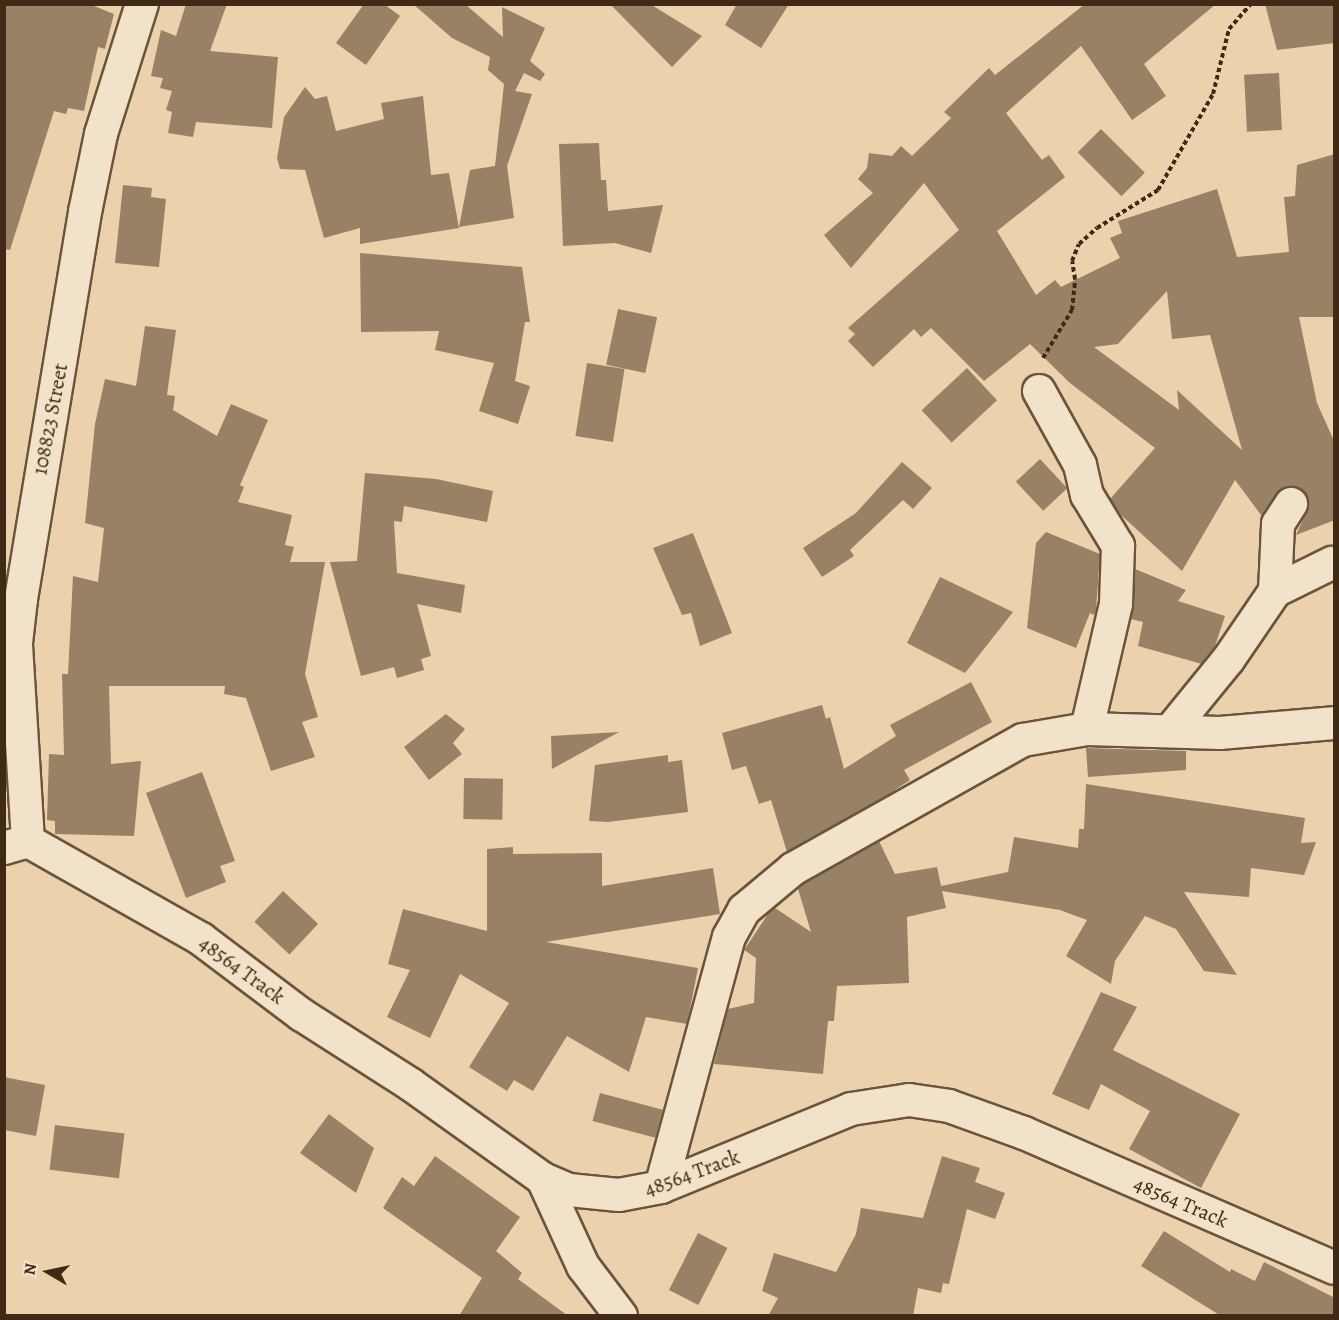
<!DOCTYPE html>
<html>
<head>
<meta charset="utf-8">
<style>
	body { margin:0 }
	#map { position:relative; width:1339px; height:1320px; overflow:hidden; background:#ebd2ad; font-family:Alegreya,serif }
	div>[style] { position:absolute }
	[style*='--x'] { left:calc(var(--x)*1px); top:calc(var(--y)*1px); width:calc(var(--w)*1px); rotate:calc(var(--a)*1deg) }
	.building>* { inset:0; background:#998165; transform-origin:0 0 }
	.path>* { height:4px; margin-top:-2px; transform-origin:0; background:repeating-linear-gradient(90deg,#402a16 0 4.5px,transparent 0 7.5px) }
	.roads { filter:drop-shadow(2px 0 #6b543c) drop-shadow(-2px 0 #6b543c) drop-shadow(0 2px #6b543c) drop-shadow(0 -2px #6b543c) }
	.street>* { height:32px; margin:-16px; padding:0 16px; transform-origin:16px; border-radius:16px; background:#f2e2ca }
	span { translate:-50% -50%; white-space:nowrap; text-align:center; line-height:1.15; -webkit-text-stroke:4.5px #f2e2ca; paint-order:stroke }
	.street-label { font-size:21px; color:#402a16 }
	.frame { position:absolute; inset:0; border:6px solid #402a16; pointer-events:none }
	.north { position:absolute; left:18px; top:1242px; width:60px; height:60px; -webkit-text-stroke:4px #f2e2ca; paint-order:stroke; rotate:279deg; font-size:16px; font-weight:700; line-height:24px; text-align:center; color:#402a16 }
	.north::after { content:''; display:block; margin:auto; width:21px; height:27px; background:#402a16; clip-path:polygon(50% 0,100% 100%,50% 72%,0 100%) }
</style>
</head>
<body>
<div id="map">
	<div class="building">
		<i style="clip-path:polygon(4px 4px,89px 4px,114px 14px,105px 49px,98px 47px,84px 111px,68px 108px,66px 114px,54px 111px,10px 250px,4px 249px)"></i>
		<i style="clip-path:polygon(186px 4px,227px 4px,210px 51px,278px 57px,272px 128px,196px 122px,193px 137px,168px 133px,172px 112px,166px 110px,172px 91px,160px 88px,163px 78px,151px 76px,161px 30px,176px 36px)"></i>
		<i style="clip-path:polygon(364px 4px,384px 4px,400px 16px,366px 65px,336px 43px)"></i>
		<i style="clip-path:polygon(413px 4px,465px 4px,503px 37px,502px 7px,545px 28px,530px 61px,545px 74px,540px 81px,524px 73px,515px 91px,532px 94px,507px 166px,514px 218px,459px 227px,470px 170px,495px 166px,504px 84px,488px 70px,490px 57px,452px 38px)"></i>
		<i style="clip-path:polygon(610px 4px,650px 4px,702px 36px,672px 67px)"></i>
		<i style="clip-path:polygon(737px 4px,789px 4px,761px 48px,725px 25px)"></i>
		<i style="clip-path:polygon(evenodd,1085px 4px,1216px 4px,1144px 64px,1166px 96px,1132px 120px,1081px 46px,1006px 113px,1042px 160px,1049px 155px,1065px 177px,997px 231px,1036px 295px,1055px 280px,1061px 287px,1120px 258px,1110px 238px,1122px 233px,1118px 221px,1217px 189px,1237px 257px,1289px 252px,1284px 197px,1295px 196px,1297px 165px,1335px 154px,1335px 317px,1299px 317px,1317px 403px,1335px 443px,1335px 520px,1296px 535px,1309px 506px,1301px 489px,1282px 488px,1261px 515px,1235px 480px,1182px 571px,1121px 515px,1110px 499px,1155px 448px,1070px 383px,1030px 344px,984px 381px,931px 328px,921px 337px,914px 329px,873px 367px,848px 341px,855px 334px,848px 328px,959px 230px,924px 183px,851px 268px,824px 235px,873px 193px,858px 179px,867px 168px,869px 153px,892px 156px,901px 146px,912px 156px,951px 118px,944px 112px,989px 68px,995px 75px,1085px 4px,1167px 291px,1172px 339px,1210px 335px,1242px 450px,1177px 390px,1179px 410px,1094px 347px,1118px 344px,1167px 291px)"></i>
		<i style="clip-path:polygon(1265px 4px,1335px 4px,1335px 43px,1277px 50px)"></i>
		<i style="left:1279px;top:73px;width:57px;height:35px;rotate:87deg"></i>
		<i style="clip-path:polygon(305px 87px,315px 99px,327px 96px,336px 131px,384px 119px,381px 103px,423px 96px,431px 175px,449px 173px,459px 228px,360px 244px,360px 228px,324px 238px,305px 170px,280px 169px,277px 158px,284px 117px)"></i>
		<i style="left:1101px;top:129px;width:62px;height:33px;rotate:45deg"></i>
		<i style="clip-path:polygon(599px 143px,601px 180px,606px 180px,608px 211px,663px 205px,651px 253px,615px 243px,563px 246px,559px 144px)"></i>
		<i style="clip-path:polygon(123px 185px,152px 188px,151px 197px,166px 199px,159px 267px,115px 263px)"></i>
		<i style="clip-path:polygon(360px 253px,522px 267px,530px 322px,525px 322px,515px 381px,530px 386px,518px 424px,479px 411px,494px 363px,435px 350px,439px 331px,361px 332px)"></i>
		<i style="left:618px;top:309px;width:40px;height:57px;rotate:12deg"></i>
		<i style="clip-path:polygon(145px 326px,176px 330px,167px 395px,175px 396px,173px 410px,217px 436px,231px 404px,268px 420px,240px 485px,244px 487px,238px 502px,292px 515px,285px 545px,294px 547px,290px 562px,325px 562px,305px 674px,318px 717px,302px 722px,315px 757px,271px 771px,246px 698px,224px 694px,225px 686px,109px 686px,111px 764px,141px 761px,134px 836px,55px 834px,55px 821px,47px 820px,49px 754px,64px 755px,62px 674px,68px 674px,73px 576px,98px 582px,104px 528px,85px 523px,95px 424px,105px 379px,136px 386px)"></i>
		<i style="left:587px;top:363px;width:38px;height:74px;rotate:9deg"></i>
		<i style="left:967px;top:368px;width:44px;height:62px;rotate:47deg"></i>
		<i style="left:1040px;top:459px;width:40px;height:33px;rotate:47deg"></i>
		<i style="clip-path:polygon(902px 462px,932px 488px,913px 509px,903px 500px,850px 550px,854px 556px,822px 577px,803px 548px,856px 513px)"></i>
		<i style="clip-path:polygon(365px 473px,436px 479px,493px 491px,487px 522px,404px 506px,402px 522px,394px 521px,397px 573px,465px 585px,461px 613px,417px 604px,431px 656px,421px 659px,424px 670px,397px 678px,394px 667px,361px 676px,330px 562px,357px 561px)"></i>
		<i style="clip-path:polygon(1046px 532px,1100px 554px,1096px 610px,1094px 615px,1090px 613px,1076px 648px,1027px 628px,1036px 543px)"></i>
		<i style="clip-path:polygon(693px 533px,732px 633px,700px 646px,691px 613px,682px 615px,653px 548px)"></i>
		<i style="clip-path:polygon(1135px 569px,1186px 590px,1178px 601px,1225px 616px,1215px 646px,1202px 664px,1138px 646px,1143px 622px,1131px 619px)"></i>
		<i style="clip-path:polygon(940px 577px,1013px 612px,965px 673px,907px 643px)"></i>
		<i style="clip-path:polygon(971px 682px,992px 722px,904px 770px,910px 780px,886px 796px,787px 852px,771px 800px,759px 804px,746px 766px,732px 770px,722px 733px,822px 705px,826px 719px,830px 717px,844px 769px,896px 736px,890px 725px)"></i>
		<i style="clip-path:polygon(446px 714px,465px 729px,453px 743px,462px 754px,429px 780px,404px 747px)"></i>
		<i style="clip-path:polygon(619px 732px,552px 769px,551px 736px)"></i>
		<i style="clip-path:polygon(1086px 748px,1186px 751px,1186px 770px,1088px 777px)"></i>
		<i style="clip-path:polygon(668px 755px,668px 762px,682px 760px,688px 812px,608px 822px,589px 821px,595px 765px)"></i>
		<i style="clip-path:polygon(202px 772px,235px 861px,220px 866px,226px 882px,186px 898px,146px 793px)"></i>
		<i style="left:464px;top:778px;width:39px;height:41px;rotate:1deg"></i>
		<i style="clip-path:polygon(1086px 784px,1305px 818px,1301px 843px,1316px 842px,1304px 875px,1251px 868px,1249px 897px,1184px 892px,1237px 975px,1204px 971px,1176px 929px,1145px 916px,1115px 961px,1111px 984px,1066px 956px,1087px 920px,1060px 910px,942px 891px,946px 908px,907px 917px,909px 983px,837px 986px,834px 1021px,828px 1021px,823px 1074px,714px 1064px,728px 1009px,754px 1003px,756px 958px,744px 950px,768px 914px,775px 908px,811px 932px,798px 889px,803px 884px,879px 841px,895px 874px,937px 867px,941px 886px,1008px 872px,1014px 837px,1078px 848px,1079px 829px,1084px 829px)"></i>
		<i style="clip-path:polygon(513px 847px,513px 854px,602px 853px,602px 886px,713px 868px,720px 914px,546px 942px,698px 968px,687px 1024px,646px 1017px,629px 1072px,567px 1036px,533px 1091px,514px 1080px,507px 1091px,469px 1067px,509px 1003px,460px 974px,430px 1038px,387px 1017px,410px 970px,388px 964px,403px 909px,487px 931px,487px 849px)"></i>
		<i style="left:283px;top:891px;width:48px;height:42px;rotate:43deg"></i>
		<i style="clip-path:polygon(1101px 992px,1137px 1007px,1113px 1050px,1240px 1114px,1201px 1188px,1129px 1149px,1150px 1111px,1101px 1084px,1089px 1110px,1052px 1094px)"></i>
		<i style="clip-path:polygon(4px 1077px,45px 1085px,36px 1136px,4px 1130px)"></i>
		<i style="left:600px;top:1093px;width:65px;height:29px;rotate:15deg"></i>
		<i style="clip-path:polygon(329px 1114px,374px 1148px,356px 1193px,300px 1153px)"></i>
		<i style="left:55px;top:1125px;width:70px;height:45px;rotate:7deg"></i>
		<i style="clip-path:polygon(435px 1156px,520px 1217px,496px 1251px,522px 1273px,518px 1279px,568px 1316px,459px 1316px,482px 1278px,383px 1208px,402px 1177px,414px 1186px)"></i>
		<i style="clip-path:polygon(942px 1156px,980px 1168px,975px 1182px,1005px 1193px,995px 1219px,967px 1209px,949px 1284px,943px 1283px,941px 1293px,918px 1288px,913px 1316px,768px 1316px,778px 1298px,762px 1291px,774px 1253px,836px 1272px,856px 1234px,861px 1208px,923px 1218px)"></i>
		<i style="clip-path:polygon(1164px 1231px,1230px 1272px,1231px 1269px,1255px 1281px,1264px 1262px,1335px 1298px,1335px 1316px,1221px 1316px,1141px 1266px)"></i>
		<i style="left:698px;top:1233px;width:33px;height:64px;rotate:27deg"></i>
	</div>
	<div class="path">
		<i style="--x:1043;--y:358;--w:56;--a:-58.9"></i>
		<i style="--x:1072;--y:310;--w:31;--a:-84"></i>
		<i style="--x:1075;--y:279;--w:18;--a:-99"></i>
		<i style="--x:1072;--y:261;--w:18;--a:-68"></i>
		<i style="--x:1079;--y:244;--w:24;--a:-42"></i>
		<i style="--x:1097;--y:228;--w:72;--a:-31.9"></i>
		<i style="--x:1158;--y:190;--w:111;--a:-60.2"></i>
		<i style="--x:1213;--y:94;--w:67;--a:-76.2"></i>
		<i style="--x:1229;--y:29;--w:33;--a:-49"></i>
	</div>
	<div class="roads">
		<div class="street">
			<i style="--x:1039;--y:391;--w:85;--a:61"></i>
			<i style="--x:1080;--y:465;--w:31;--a:77"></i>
			<i style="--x:1087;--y:495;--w:60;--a:58.7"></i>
			<i style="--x:1118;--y:546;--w:58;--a:92"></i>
			<i style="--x:1116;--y:604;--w:128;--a:103.1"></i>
			<i style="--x:1275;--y:591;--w:64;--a:-26.2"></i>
			<i style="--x:1170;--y:731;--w:92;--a:-50.8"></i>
			<i style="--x:1228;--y:660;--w:83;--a:-55.7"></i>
			<i style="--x:1275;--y:591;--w:67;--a:-87.4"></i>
			<i style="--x:1278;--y:524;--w:24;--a:-57"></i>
			<i style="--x:28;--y:841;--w:198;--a:-93.5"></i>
			<i style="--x:16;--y:643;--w:44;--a:-83.5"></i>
			<i style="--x:21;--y:599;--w:392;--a:-80.6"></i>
			<i style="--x:85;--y:212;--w:80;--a:-78.4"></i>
			<i style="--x:101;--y:134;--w:136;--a:-72.5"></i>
			<i style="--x:4;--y:848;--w:25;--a:-16"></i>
			<i style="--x:28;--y:841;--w:199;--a:29.5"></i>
			<i style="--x:201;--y:939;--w:126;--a:37"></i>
			<i style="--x:302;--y:1015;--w:128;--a:32.6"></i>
			<i style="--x:410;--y:1084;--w:163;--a:35.5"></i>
			<i style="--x:543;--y:1179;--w:28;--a:23"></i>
			<i style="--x:569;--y:1190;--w:50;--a:5.7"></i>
			<i style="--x:619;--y:1195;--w:43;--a:-10.8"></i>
			<i style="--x:661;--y:1187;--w:205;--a:-22.3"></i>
			<i style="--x:851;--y:1109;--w:59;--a:-8.8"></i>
			<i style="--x:909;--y:1100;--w:40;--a:8.5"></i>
			<i style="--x:949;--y:1106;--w:80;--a:19.8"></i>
			<i style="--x:1024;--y:1133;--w:338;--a:23.5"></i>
			<i style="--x:543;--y:1179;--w:96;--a:65.3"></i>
			<i style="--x:583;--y:1266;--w:63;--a:52.8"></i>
			<i style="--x:661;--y:1187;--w:259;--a:-74.8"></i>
			<i style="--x:729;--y:937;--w:31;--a:-61"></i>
			<i style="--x:744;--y:910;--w:64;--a:-39.9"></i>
			<i style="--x:793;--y:869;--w:264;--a:-29.3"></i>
			<i style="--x:1023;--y:740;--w:65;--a:-9.8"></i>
			<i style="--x:1087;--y:729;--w:133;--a:1.7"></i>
			<i style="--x:1220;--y:733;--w:114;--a:-5"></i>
		</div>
	</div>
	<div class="street-label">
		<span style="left:50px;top:419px;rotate:-79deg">108823 Street</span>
		<span style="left:242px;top:970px;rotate:36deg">48564 Track</span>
		<span style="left:692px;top:1173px;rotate:-20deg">48564 Track</span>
		<span style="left:1181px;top:1202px;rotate:23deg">48564 Track</span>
	</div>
	<div class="frame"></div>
	<div class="north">N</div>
</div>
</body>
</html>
